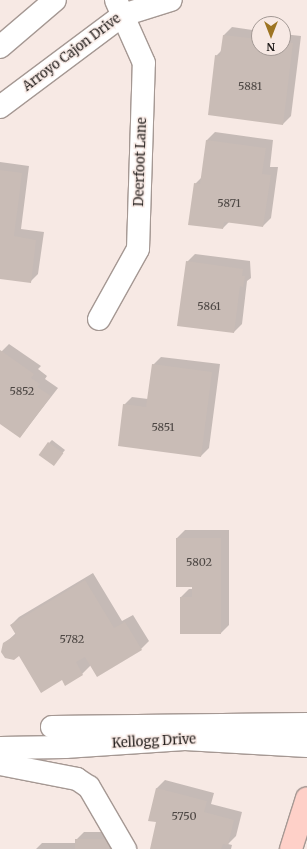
<!DOCTYPE html>
<html>
<head>
<meta charset="utf-8">
<style>
	body { margin:0 }
	#map { position:relative; width:307px; height:849px; overflow:hidden; background:#f7e9e4; font-family:Merriweather,serif }
	div>[style] { position:absolute }
	[style*='--x'] { left:calc(var(--x)*1px); top:calc(var(--y)*1px); width:calc(var(--w)*1px); rotate:calc(var(--a)*1deg) }
	.shadow>* { inset:0; background:#0003 }
	.building>* { inset:0; background:#c9bcb6; transform-origin:0 0 }
	.roads { filter:drop-shadow(1px 0 #a59893) drop-shadow(-1px 0 #a59893) drop-shadow(0 1px #a59893) drop-shadow(0 -1px #a59893) }
	.minor>* { height:22px; margin:-11px; padding:0 11px; transform-origin:11px; border-radius:11px; background:#fff }
	.major>* { height:22px; margin:-11px; padding:0 11px; transform-origin:11px; border-radius:11px; background:#fed0c8 }
	span { translate:-50% -50%; white-space:nowrap; text-align:center; line-height:1.15; -webkit-text-stroke:3px #f7e9e4; paint-order:stroke }
	.number-label { font-size:11px; color:#4c4643 }
	.number-label span { -webkit-text-stroke-width:0 }
	.street-label { font-size:13px; color:#231f1d }
	.north { position:absolute; left:251px; top:16px; width:40px; height:40px; box-sizing:border-box; background:#f7e9e4; border:1px solid #a29894; border-radius:50%; rotate:180deg; font-size:11px; font-weight:700; line-height:16px; text-align:center; color:#231f1d }
	.north::after { content:''; display:block; margin:auto; width:14px; height:18px; background:#9d7422; clip-path:polygon(50% 0,100% 100%,50% 72%,0 100%) }
</style>
</head>
<body>
<div id="map">
	<div class="shadow">
		<i style="clip-path:polygon(232px 27px,259px 31px,259px 48px,283px 48px,283px 34px,301px 36px,291px 116px,283px 124px,216px 56px,222px 50px,224px 35px)"></i>
		<i style="clip-path:polygon(215px 132px,273px 140px,270px 167px,278px 167px,271px 218px,263px 226px,230px 221px,223px 228px,195px 184px,202px 177px,207px 140px)"></i>
		<i style="clip-path:polygon(0 162px,29px 166px,21px 229px,44px 232px,38px 274px,30px 282px,0 278px)"></i>
		<i style="clip-path:polygon(195px 254px,250px 261px,251px 278px,247px 281px,242px 324px,234px 332px,187px 262px)"></i>
		<i style="clip-path:polygon(9px 344px,41px 366px,38px 369px,47px 376px,45px 379px,58px 388px,20px 437px,0 423px,0 353px)"></i>
		<i style="clip-path:polygon(161px 357px,220px 364px,209px 448px,201px 456px,124px 405px,132px 397px,148px 399px,153px 365px)"></i>
		<i style="clip-path:polygon(52px 440px,65px 450px,56px 461px,49px 443px)"></i>
		<i style="clip-path:polygon(185px 530px,229px 530px,229px 625px,221px 633px,181px 597px,189px 589px,193px 589px,177px 538px)"></i>
		<i style="clip-path:polygon(93px 573px,122px 621px,133px 615px,149px 641px,141px 649px,91px 665px,82px 674px,62px 679px,4px 644px,16px 633px,11px 625px,19px 617px)"></i>
		<i style="clip-path:polygon(165px 780px,214px 793px,211px 804px,242px 812px,236px 836px,228px 844px,232px 845px,231px 849px,151px 849px,157px 822px,157px 788px)"></i>
		<i style="clip-path:polygon(84px 832px,117px 832px,117px 849px,36px 849px,42px 843px,76px 843px,76px 840px)"></i>
	</div>
	<div class="building">
		<i style="clip-path:polygon(223px 35px,259px 39px,259px 48px,283px 48px,283px 42px,293px 43px,283px 125px,208px 115px,215px 55px,220px 56px)"></i>
		<i style="clip-path:polygon(206px 140px,266px 148px,262px 174px,271px 175px,263px 227px,224px 222px,223px 229px,188px 225px,194px 183px,200px 184px)"></i>
		<i style="clip-path:polygon(0 170px,22px 173px,14px 236px,36px 240px,31px 283px,0 279px)"></i>
		<i style="clip-path:polygon(186px 261px,243px 269px,242px 276px,245px 276px,243px 287px,240px 286px,234px 333px,177px 326px)"></i>
		<i style="clip-path:polygon(0 350px,34px 374px,31px 378px,40px 384px,37px 387px,51px 396px,20px 438px,0 424px)"></i>
		<i style="clip-path:polygon(152px 364px,212px 372px,201px 457px,118px 446px,123px 404px,146px 407px)"></i>
		<i style="left:48px;top:442px;width:19px;height:16px;rotate:36deg"></i>
		<i style="clip-path:polygon(176px 538px,221px 538px,221px 634px,180px 634px,180px 597px,192px 597px,192px 587px,176px 587px)"></i>
		<i style="clip-path:polygon(85px 580px,114px 628px,125px 622px,142px 650px,97px 677px,85px 657px,76px 662px,83px 675px,65px 686px,62px 680px,41px 693px,19px 656px,14px 660px,5px 658px,1px 652px,3px 643px,16px 635px,10px 625px)"></i>
		<i style="clip-path:polygon(156px 788px,207px 801px,204px 812px,234px 820px,228px 845px,223px 844px,221px 849px,150px 849px,156px 822px,148px 821px)"></i>
		<i style="left:75px;top:839px;width:34px;height:10px"></i>
	</div>
	<div class="roads">
		<div class="minor">
			<i style="--x:0;--y:47;--w:72;--a:-40.5"></i>
			<i style="--x:0;--y:107;--w:154;--a:-36.8"></i>
			<i style="--x:123;--y:15;--w:50;--a:-17.4"></i>
			<i style="--x:99;--y:319;--w:80;--a:-60.9"></i>
			<i style="--x:138;--y:249;--w:186;--a:-88.2"></i>
			<i style="--x:144;--y:63;--w:69;--a:-114"></i>
			<i style="--x:52;--y:727;--w:255;--a:-0.7"></i>
			<i style="--x:0;--y:748;--w:65;--a:-0.9"></i>
			<i style="--x:65;--y:747;--w:120;--a:-3.8"></i>
			<i style="--x:185;--y:739;--w:122;--a:3.3"></i>
			<i style="--x:0;--y:764;--w:78;--a:11"></i>
			<i style="--x:77;--y:779;--w:14;--a:34"></i>
			<i style="--x:89;--y:787;--w:72;--a:59.9"></i>
		</div>
		<div class="major">
			<i style="--x:291;--y:849;--w:53;--a:-72.6"></i>
		</div>
	</div>
	<div class="number-label">
		<span style="left:250px;top:86px">5881</span>
		<span style="left:229px;top:203px">5871</span>
		<span style="left:209px;top:306px">5861</span>
		<span style="left:22px;top:391px">5852</span>
		<span style="left:163px;top:427px">5851</span>
		<span style="left:199px;top:562px">5802</span>
		<span style="left:72px;top:639px">5782</span>
		<span style="left:184px;top:816px">5750</span>
	</div>
	<div class="street-label">
		<span style="left:72px;top:53px;rotate:-37deg">Arroyo Cajon Drive</span>
		<span style="left:141px;top:162px;rotate:-88deg">Deerfoot Lane</span>
		<span style="left:154px;top:742px;rotate:-3deg">Kellogg Drive</span>
	</div>
	<div class="north">N</div>
</div>
</body>
</html>
